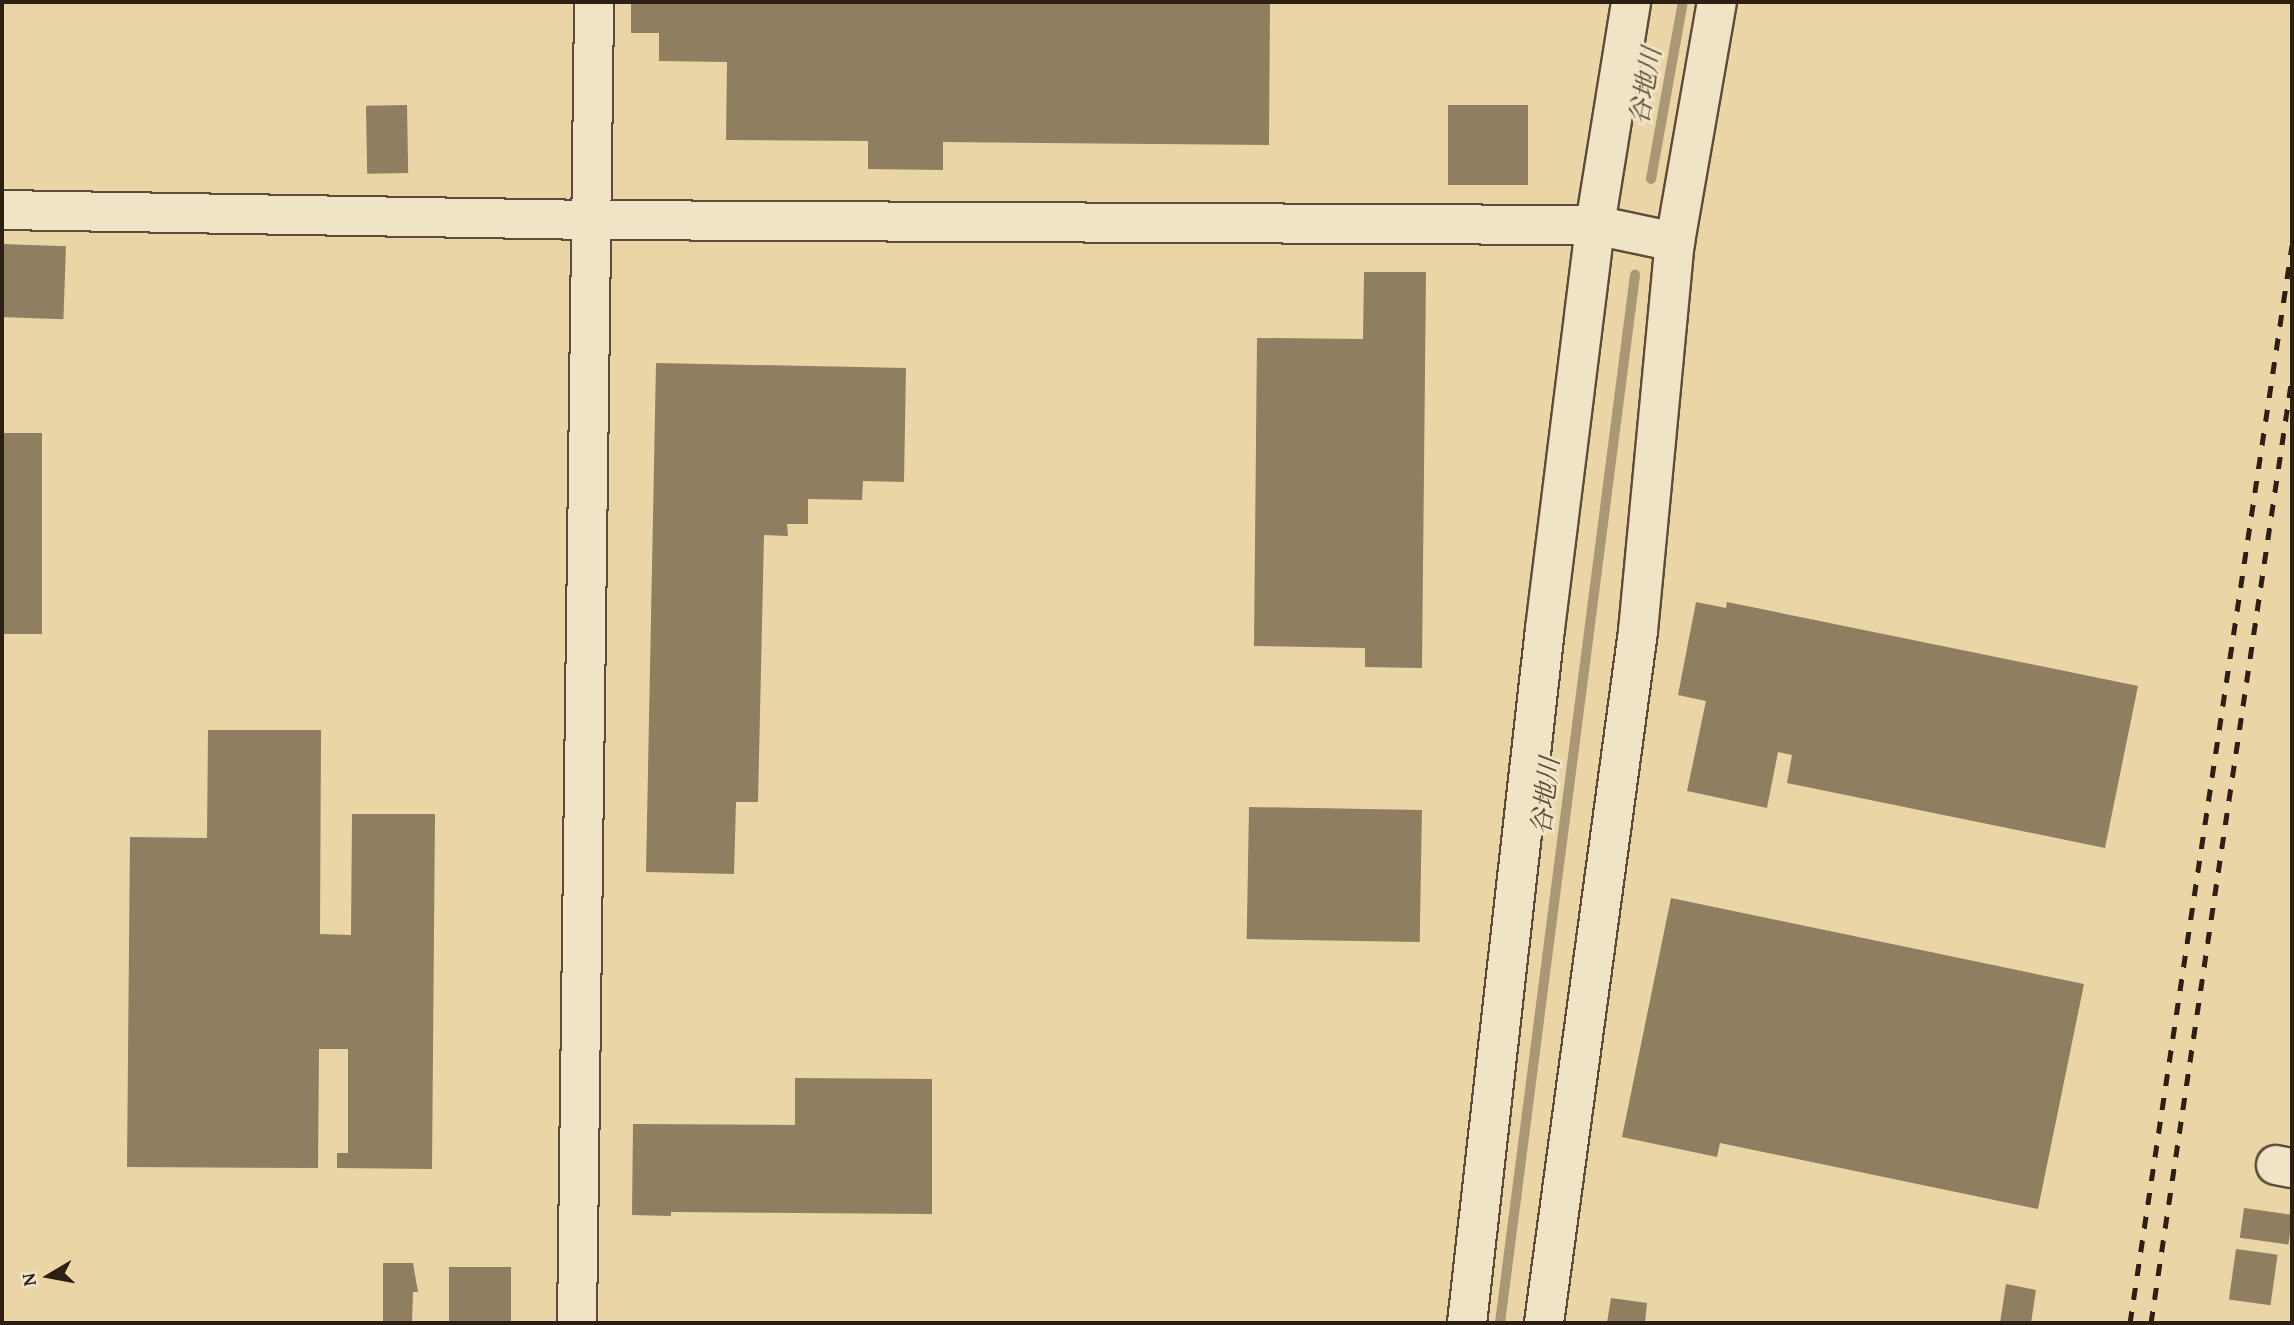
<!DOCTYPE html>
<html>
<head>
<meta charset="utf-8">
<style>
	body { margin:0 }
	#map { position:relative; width:2294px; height:1325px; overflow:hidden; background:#ead5a7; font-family:"Gentium Book Plus","Noto Serif JP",serif }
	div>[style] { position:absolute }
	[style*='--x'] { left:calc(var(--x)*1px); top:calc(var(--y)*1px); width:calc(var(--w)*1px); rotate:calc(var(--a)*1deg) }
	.stream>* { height:10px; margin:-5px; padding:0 5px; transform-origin:5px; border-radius:5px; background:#aa9775 }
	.building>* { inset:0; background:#8f7e60; transform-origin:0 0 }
	.roads { filter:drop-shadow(2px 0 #5c4c39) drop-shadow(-2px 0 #5c4c39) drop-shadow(0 2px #5c4c39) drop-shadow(0 -2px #5c4c39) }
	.minor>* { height:38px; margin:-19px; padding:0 19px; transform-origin:19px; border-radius:19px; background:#f1e4c6 }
	.rail>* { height:5px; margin-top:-2.5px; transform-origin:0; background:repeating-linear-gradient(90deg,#2d1f14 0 12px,transparent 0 24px) }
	span { translate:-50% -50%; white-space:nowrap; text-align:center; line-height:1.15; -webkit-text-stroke:6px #f1e4c6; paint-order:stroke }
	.water-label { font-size:26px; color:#594936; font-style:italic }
	.frame { position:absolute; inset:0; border:4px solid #2d1f14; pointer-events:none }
	.north { position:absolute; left:14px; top:1241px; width:70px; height:70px; -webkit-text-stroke:5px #f1e4c6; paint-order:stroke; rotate:260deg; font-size:19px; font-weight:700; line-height:28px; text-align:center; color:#2d1f14 }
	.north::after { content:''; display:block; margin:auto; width:24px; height:32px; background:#2d1f14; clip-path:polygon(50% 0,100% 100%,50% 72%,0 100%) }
</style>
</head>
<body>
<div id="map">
	<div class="stream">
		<i style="--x:1651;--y:179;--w:180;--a:-79.8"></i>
		<i style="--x:1500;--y:1323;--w:1057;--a:-82.66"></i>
	</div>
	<div class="building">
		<i style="clip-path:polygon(631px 2px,1270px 2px,1269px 145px,943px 142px,943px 170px,868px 169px,868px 141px,726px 140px,727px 62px,659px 61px,659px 33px,631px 33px)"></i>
		<i style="left:407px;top:105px;width:68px;height:41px;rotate:89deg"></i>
		<i style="left:1448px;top:105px;width:80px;height:80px"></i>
		<i style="left:2px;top:244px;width:64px;height:73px;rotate:2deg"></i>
		<i style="clip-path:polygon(1364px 272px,1426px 272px,1422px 668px,1365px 667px,1365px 648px,1254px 646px,1257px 338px,1363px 339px)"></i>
		<i style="clip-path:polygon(656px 363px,906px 368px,904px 482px,863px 481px,862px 500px,808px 499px,808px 524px,787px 524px,788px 536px,764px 535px,758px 802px,736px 802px,734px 874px,646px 872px)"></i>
		<i style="left:2px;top:433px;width:40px;height:201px"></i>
		<i style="clip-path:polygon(1696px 602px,1726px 608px,1727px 602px,2138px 686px,2105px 848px,1787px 783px,1792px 755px,1778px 752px,1767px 808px,1687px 791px,1706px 701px,1678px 695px)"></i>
		<i style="clip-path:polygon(208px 730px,321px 730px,320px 934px,351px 935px,352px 814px,435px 814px,432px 1169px,337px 1168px,337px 1153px,348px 1153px,348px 1049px,319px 1049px,318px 1168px,127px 1167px,130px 837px,207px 838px)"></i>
		<i style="left:1249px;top:807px;width:173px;height:132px;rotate:1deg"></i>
		<i style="clip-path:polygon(1671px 898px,2084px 984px,2038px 1209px,1720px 1143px,1717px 1157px,1622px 1137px)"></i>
		<i style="clip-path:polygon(795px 1078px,932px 1079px,932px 1214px,671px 1212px,671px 1216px,632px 1215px,633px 1124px,795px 1125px)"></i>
		<i style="left:2244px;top:1208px;width:49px;height:30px;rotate:8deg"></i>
		<i style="left:2236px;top:1249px;width:42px;height:51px;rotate:8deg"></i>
		<i style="clip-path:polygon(383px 1263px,413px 1263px,418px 1292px,413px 1292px,412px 1323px,383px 1323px)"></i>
		<i style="left:449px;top:1267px;width:62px;height:56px"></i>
		<i style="clip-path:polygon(2006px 1284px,2036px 1290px,2031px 1323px,2000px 1323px)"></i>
		<i style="clip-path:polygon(1611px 1298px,1647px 1303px,1645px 1323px,1607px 1323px)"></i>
	</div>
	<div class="roads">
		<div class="minor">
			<i style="--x:2;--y:210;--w:588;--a:0.97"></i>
			<i style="--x:590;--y:220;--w:1005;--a:0.29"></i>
			<i style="--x:1595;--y:225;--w:82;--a:12"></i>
			<i style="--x:2276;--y:1165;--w:16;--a:11"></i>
			<i style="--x:577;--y:1323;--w:1321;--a:-89.26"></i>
			<i style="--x:1467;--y:1323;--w:698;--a:-83.59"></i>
			<i style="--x:1545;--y:629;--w:407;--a:-82.9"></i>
			<i style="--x:1595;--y:225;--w:226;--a:-80.8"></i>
			<i style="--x:1544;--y:1323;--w:698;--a:-82.26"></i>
			<i style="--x:1638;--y:631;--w:391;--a:-84.6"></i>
			<i style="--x:1675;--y:242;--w:244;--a:-80.1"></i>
		</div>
	</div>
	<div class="rail">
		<i style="--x:2130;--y:1323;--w:1090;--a:-81.45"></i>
		<i style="--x:2151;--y:1323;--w:956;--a:-81.52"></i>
	</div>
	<div class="water-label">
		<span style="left:1645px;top:86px;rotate:-80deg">谷地川</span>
		<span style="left:1545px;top:796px;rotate:-83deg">谷地川</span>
	</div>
	<div class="frame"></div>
	<div class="north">N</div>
</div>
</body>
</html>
